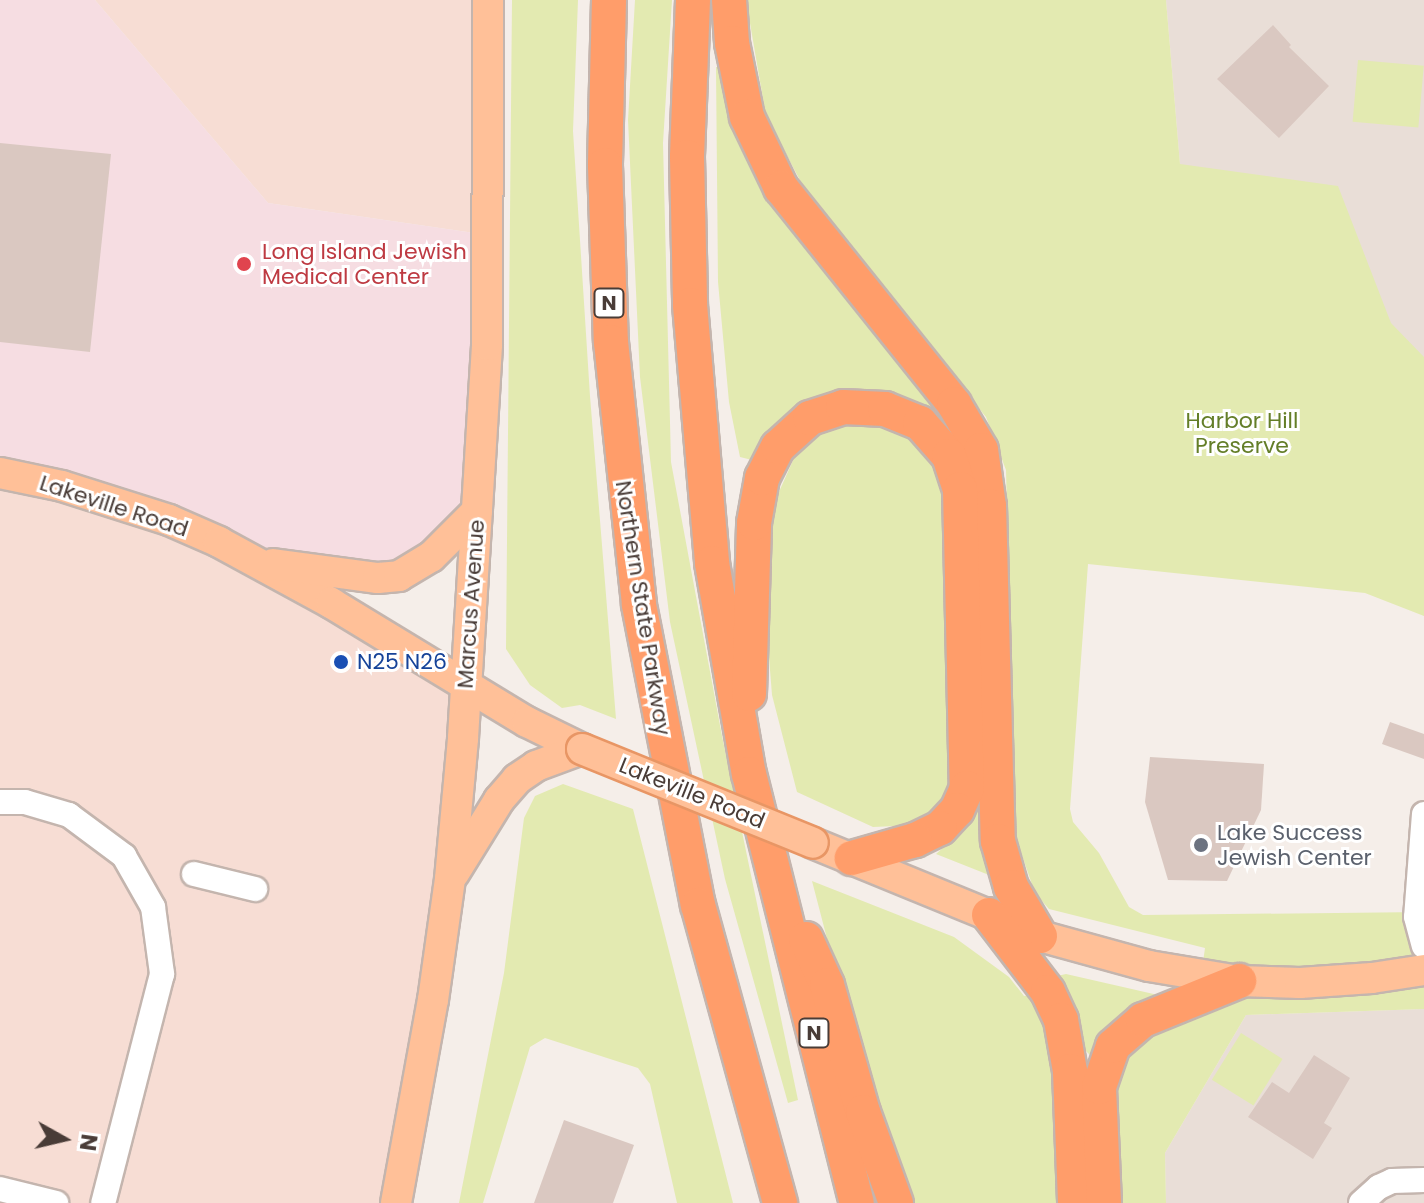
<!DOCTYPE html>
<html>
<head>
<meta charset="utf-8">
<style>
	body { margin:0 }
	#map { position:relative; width:1424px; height:1203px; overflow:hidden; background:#f5eee9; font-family:Poppins,sans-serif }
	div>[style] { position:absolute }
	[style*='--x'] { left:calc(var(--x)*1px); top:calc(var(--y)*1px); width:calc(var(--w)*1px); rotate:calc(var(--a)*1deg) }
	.residential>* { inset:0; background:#e9ded7 }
	.commercial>* { inset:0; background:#f7ddd4 }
	.medical>* { inset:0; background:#f6dde2 }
	.green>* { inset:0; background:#e3eab1; transform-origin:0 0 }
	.building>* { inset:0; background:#dac8c1 }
	.roads { filter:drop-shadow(2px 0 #c4b5ae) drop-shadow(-2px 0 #c4b5ae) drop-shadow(0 2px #c4b5ae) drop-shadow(0 -2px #c4b5ae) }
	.minor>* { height:24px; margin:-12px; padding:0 12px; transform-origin:12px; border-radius:12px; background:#fff }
	.major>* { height:30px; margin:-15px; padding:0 15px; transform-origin:15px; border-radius:15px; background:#ffc098 }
	.highway>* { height:34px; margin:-17px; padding:0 17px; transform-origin:17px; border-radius:17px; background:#ff9d6a }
	.bridges { filter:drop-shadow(2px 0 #e89665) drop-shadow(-2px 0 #e89665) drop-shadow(0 2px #e89665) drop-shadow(0 -2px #e89665) }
	.major-bridge>* { height:30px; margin:-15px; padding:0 15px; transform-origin:15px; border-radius:15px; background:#ffc098 }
	.dots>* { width:22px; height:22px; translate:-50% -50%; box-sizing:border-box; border:4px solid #fff; border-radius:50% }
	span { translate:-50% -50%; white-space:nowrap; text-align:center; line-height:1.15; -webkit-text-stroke:6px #fff; paint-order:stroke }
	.shield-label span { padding:2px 6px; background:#fff; border:2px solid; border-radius:6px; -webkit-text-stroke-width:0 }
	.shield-label { font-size:20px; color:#493c37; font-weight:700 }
	.health-label { font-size:22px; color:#be3a42 }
	.left { translate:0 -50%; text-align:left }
	.park-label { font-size:22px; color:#647e28 }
	.street-label { font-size:22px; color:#493c37 }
	.transit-label { font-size:22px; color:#164399 }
	.worship-label { font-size:22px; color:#5b616d }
	.north { position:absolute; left:24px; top:1099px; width:80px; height:80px; -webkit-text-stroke:6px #fff; paint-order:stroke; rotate:98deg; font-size:22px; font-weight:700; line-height:32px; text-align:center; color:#493c37 }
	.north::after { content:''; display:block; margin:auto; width:28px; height:36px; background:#493c37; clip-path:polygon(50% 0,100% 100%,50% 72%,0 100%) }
</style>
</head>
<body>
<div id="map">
	<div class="residential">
		<i style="clip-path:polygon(1166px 0,1424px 0,1424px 616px,1180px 164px)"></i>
		<i style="clip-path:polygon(1424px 1009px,1424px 1203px,1166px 1203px,1165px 1153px,1246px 1015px)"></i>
	</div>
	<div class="commercial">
		<i style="clip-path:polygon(95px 0,488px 0,488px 235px,268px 203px)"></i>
		<i style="clip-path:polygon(0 473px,169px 520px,466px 685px,396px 1203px,0 1203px)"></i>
	</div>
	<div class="medical">
		<i style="clip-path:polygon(0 0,95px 0,268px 203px,488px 235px,477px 511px,420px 566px,255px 562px,0 473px)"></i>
	</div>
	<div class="green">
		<i style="clip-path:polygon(512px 0,578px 0,573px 131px,590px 396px,616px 719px,580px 705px,562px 708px,530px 685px,506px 649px)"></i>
		<i style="clip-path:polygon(635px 0,672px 0,663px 143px,671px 462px,722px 736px,798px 1100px,788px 1103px,725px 879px,670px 622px,640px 377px,628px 120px)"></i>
		<i style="clip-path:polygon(746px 0,1166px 0,1180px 164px,1338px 186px,1391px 323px,1424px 357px,1424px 616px,1365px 593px,1088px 564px,1070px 809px,1073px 822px,1099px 853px,1129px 907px,1143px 915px,1424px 912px,1424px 1009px,1246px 1015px,1165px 1153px,1166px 1203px,1122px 1203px,1116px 1105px,1121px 1065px,1146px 1034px,1196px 1012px,1205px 948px,1049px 909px,1035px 893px,1015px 835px,1006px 470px,986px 417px,812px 203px,766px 116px)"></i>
		<i style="left:1358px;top:60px;width:66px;height:62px;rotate:5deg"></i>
		<i style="clip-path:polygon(716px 67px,723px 67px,739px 129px,954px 417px,945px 425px,915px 405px,874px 390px,838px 392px,756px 461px,740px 457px,729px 402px,718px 282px)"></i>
		<i style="clip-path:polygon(840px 419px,883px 419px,920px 443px,949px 490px,953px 802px,899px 833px,896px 826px,873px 827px,797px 792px,772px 695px,764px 595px,774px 503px,803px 438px)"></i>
		<i style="clip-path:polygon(563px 784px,633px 809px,733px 1203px,677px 1203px,650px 1084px,638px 1068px,545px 1038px,530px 1047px,483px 1203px,459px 1203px,504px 973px,524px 818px,535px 796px)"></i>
		<i style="clip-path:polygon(988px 797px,989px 875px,936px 854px,969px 825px,981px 798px)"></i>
		<i style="clip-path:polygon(812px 881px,954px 937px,1009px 977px,1024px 996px,1038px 994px,1057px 1045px,1064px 1203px,912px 1203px,867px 1092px)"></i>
		<i style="clip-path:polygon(1066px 974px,1158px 995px,1096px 1061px,1083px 1048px,1080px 1020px,1057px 976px)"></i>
		<i style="left:1241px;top:1033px;width:49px;height:55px;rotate:32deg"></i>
	</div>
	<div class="building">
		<i style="clip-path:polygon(1273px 25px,1291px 45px,1289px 47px,1329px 86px,1279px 138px,1217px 79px)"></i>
		<i style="clip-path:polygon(0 143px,111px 154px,90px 352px,0 342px)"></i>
		<i style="clip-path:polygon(1390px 722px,1424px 734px,1424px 759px,1382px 744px)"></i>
		<i style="clip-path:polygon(1150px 757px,1264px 764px,1261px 810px,1227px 881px,1168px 880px,1145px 802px)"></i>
		<i style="clip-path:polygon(1314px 1055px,1350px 1078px,1324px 1123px,1332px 1128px,1313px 1159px,1248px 1117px,1272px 1082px,1289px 1093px)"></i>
		<i style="clip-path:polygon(564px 1120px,634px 1145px,613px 1203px,534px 1203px)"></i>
	</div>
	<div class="roads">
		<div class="minor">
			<i style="--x:0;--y:802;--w:25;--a:0"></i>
			<i style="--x:25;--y:802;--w:46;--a:16.5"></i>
			<i style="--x:69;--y:815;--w:69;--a:36.7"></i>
			<i style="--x:124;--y:856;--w:59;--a:60.4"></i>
			<i style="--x:153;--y:907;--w:68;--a:82.3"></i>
			<i style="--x:162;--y:974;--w:236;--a:104.4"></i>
			<i style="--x:1424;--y:814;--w:103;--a:94.4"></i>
			<i style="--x:1416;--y:917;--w:30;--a:75"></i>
			<i style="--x:194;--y:874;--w:63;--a:13.8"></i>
			<i style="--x:0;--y:1189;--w:58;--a:14"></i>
			<i style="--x:1361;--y:1203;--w:24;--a:-42"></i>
			<i style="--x:1379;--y:1187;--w:14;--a:-25"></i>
			<i style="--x:1392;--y:1181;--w:32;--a:-2"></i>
		</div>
		<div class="major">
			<i style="--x:0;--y:473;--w:63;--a:11.8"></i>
			<i style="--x:62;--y:486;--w:112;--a:17.6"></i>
			<i style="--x:169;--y:520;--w:55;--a:23.7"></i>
			<i style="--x:219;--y:542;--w:128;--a:28.6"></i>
			<i style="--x:331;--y:603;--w:229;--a:31.3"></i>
			<i style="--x:527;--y:722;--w:61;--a:26.1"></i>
			<i style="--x:273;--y:564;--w:106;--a:7.6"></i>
			<i style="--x:378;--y:578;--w:21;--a:-5"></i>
			<i style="--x:399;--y:576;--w:37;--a:-31"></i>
			<i style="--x:431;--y:557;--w:65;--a:-45"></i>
			<i style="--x:813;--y:843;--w:245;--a:22.3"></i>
			<i style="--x:1040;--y:936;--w:113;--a:15.4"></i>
			<i style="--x:1149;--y:966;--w:91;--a:9.5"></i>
			<i style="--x:1239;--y:981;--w:61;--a:1.9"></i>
			<i style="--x:1300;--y:983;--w:72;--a:-4"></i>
			<i style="--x:1372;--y:978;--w:53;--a:-8.7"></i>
			<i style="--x:454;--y:873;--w:86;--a:-58.3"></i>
			<i style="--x:499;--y:800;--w:28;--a:-49"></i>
			<i style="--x:517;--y:779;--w:23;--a:-34"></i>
			<i style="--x:536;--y:766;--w:49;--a:-20.3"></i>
			<i style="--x:396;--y:1203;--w:206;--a:-79.7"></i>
			<i style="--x:433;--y:1000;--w:122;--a:-82"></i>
			<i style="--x:450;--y:879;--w:142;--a:-84.7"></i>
			<i style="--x:463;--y:738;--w:394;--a:-86.5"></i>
			<i style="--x:487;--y:345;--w:345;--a:-89.8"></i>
		</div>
		<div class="highway">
			<i style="--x:609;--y:0;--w:165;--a:91.4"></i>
			<i style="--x:605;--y:165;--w:177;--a:88.1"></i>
			<i style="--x:611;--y:342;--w:264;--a:83.9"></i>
			<i style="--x:639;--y:605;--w:306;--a:78.9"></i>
			<i style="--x:698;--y:905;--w:309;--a:74.6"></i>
			<i style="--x:693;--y:0;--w:157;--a:92.2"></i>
			<i style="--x:687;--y:157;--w:148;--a:88.8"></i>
			<i style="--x:690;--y:305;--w:259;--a:85.1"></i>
			<i style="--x:712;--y:563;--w:214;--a:80.1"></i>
			<i style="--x:749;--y:774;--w:442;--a:75.9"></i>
			<i style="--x:729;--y:0;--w:43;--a:86"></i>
			<i style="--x:732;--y:43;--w:76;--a:78.5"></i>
			<i style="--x:747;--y:117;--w:79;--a:64.4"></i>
			<i style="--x:781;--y:188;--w:277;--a:51.3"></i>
			<i style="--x:954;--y:404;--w:53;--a:59.6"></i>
			<i style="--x:981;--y:450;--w:57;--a:81.9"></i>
			<i style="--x:989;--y:506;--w:335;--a:88.5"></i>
			<i style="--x:998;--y:841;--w:48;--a:74.2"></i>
			<i style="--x:1011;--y:887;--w:57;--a:59.4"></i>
			<i style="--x:749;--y:694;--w:171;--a:-88.3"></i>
			<i style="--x:754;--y:523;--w:46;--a:-79.9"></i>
			<i style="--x:762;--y:478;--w:35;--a:-63"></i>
			<i style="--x:778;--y:447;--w:43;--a:-42.2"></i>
			<i style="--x:810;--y:418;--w:35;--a:-18"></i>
			<i style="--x:843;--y:407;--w:42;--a:2.7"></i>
			<i style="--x:885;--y:409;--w:38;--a:22"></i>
			<i style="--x:920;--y:423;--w:44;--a:48.7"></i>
			<i style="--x:949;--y:456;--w:35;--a:72"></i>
			<i style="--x:960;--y:489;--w:299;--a:88.7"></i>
			<i style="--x:967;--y:788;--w:24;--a:114"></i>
			<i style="--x:957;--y:810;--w:25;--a:133"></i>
			<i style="--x:940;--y:828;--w:28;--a:154"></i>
			<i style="--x:915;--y:840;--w:66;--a:164.1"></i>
			<i style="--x:989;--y:915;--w:97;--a:52.5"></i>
			<i style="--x:1048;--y:992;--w:31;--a:65"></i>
			<i style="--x:1061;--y:1020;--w:52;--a:80"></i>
			<i style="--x:1070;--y:1071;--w:132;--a:87.8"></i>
			<i style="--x:806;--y:939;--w:51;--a:65.5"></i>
			<i style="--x:827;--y:985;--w:132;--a:74.2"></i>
			<i style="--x:863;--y:1112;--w:97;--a:70.1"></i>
			<i style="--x:1104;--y:1203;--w:116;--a:-92.5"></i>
			<i style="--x:1099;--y:1087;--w:43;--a:-71.1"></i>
			<i style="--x:1113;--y:1046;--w:40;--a:-41"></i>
			<i style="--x:1143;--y:1020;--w:104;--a:-22.1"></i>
		</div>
	</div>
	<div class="bridges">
		<div class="major-bridge">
			<i style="--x:582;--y:749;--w:249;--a:22.1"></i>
		</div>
	</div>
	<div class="dots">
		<i style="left:244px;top:264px;background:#e0444e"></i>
		<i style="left:341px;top:662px;background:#1a4fb4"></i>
		<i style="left:1201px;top:845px;background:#6b7280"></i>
	</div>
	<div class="shield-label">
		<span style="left:609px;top:303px">N</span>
		<span style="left:814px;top:1033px">N</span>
	</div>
	<div class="health-label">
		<span class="left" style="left:262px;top:264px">Long Island Jewish<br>Medical Center</span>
	</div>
	<div class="park-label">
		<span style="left:1242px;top:433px">Harbor Hill<br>Preserve</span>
	</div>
	<div class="street-label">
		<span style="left:114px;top:506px;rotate:18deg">Lakeville Road</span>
		<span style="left:471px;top:604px;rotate:-86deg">Marcus Avenue</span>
		<span style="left:643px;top:608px;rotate:81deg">Northern State Parkway</span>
		<span style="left:692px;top:793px;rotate:22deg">Lakeville Road</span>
	</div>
	<div class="transit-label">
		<span class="left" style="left:357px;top:662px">N25 N26</span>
	</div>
	<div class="worship-label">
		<span class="left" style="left:1217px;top:845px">Lake Success<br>Jewish Center</span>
	</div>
	<div class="north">N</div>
</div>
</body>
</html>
